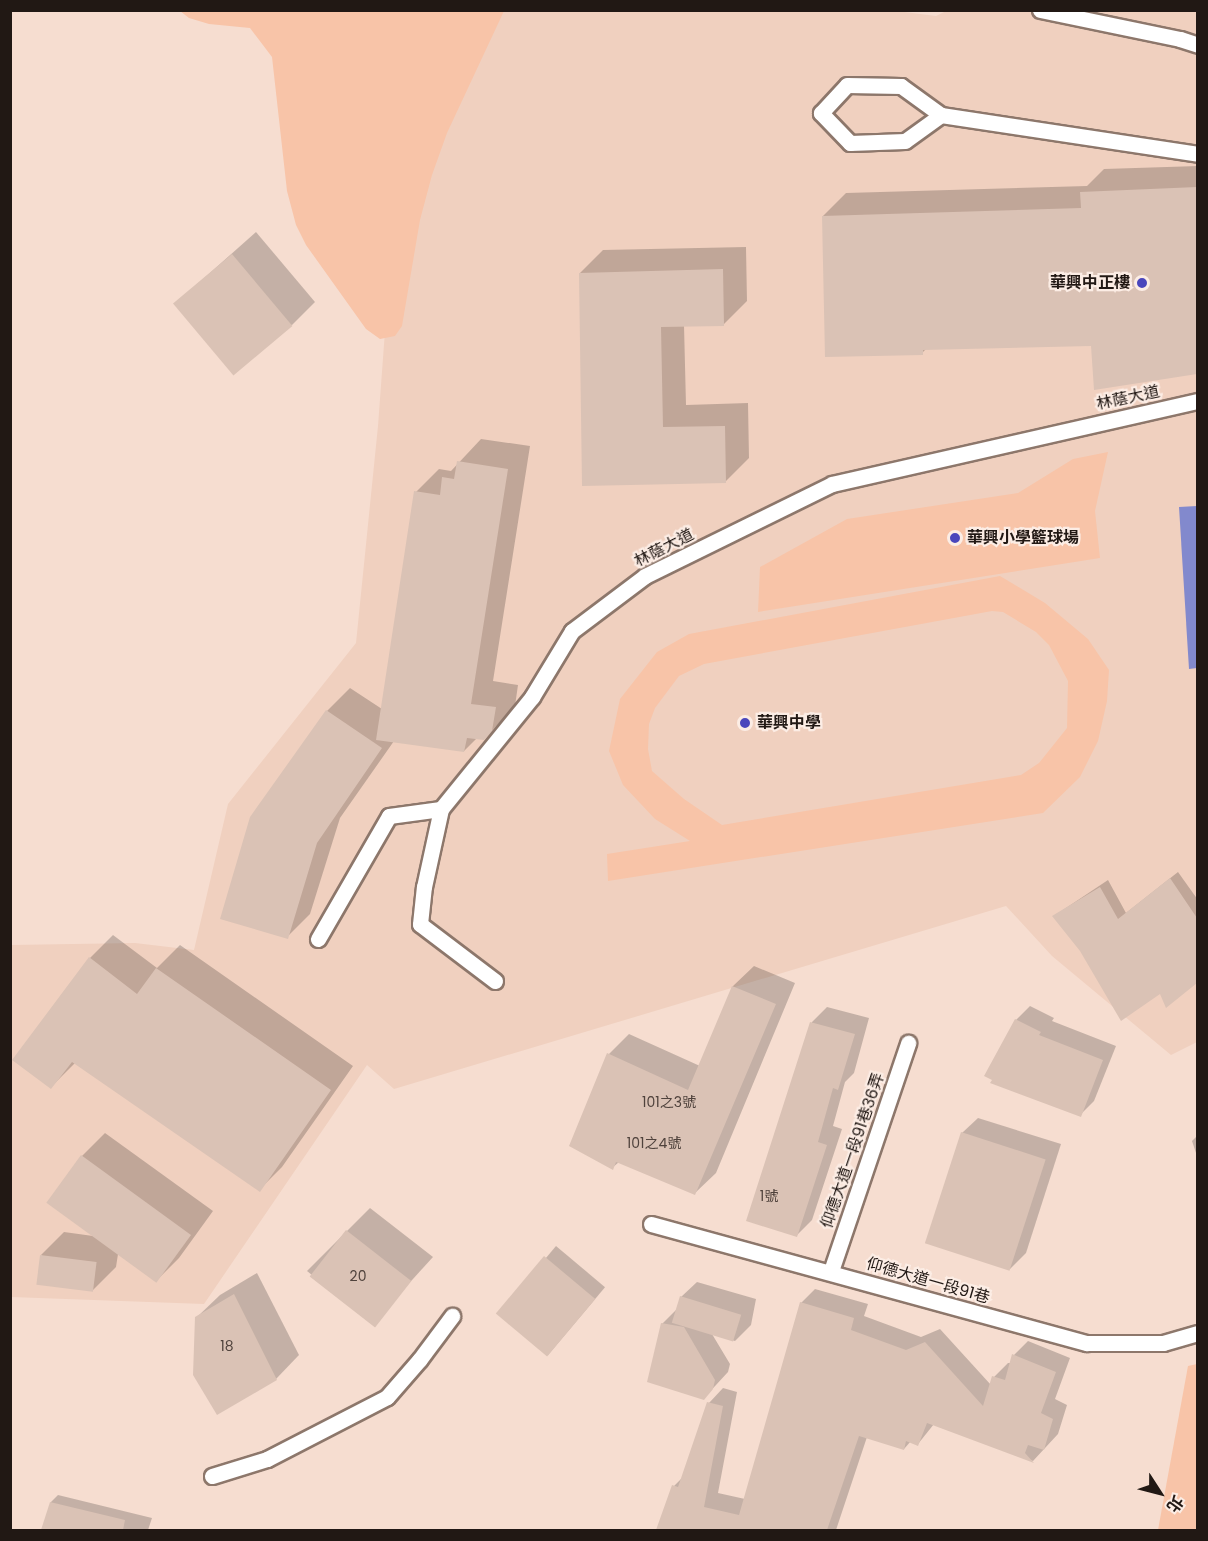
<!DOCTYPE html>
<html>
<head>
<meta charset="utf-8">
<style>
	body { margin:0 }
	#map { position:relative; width:1208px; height:1541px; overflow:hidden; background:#f6ddd0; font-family:Poppins,"Noto Sans TC",sans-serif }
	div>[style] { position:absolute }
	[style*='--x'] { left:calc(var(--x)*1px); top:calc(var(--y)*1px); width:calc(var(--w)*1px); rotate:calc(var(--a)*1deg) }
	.built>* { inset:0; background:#f0d0bf }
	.green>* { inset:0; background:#f8c4a8 }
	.water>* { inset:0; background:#8289cd }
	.shadow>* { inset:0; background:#0003; transform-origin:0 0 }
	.building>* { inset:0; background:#dac2b5; transform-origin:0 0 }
	.roads { filter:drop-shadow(2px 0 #8d776b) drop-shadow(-2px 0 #8d776b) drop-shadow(0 2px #8d776b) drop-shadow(0 -2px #8d776b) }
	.lane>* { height:15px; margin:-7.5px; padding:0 7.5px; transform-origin:7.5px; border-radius:7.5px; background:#fff }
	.dots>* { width:16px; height:16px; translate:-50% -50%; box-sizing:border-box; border:3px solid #fcede5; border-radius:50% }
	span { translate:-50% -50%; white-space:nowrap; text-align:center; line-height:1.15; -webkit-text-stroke:4.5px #fcede5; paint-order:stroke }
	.number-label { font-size:14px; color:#4f423c }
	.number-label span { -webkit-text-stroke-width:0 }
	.poi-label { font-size:16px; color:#211814; font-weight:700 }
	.right { translate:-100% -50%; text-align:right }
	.left { translate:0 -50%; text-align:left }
	.street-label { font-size:16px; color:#211814 }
	.frame { position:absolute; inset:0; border:12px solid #211814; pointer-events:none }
	.north { position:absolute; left:1130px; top:1463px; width:60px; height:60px; -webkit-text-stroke:4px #fcede5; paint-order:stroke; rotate:126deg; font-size:16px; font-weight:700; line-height:24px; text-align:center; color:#211814 }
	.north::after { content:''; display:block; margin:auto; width:21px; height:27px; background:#211814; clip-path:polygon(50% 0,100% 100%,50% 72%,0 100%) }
</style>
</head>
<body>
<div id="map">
	<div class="built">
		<i style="clip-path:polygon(889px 10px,936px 16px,948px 10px,1197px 11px,1197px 1042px,1171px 1055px,1052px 956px,1006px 906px,394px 1089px,367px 1065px,204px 1304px,11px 1297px,11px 945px,135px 943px,194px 950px,228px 804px,356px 643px,378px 426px,395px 195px,475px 11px)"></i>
	</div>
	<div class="green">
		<i style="clip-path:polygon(180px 11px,504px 11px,447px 133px,432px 175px,420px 220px,402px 326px,395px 336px,380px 339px,366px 329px,306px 245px,296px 225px,287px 191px,272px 57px,250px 28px,209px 24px,189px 18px)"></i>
		<i style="clip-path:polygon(1108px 452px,1095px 511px,1100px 558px,758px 612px,760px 567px,847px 519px,1018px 493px,1073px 459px)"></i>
		<i style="clip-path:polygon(evenodd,1000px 576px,1045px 603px,1088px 639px,1109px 670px,1107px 701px,1098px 741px,1080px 777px,1043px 813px,608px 881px,607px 854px,690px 841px,655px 819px,623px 785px,609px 751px,620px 699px,657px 652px,689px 634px,1000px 576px,992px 611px,1003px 612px,1036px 632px,1049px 645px,1068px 681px,1067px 728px,1039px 763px,1021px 775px,722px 825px,684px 799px,652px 771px,648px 749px,649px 724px,655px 708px,679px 676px,704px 664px,992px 611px)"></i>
		<i style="clip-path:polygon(1197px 1364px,1197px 1530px,1158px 1530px,1188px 1366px)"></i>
	</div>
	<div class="water">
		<i style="clip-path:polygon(1197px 506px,1197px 668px,1189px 669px,1179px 507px)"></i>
	</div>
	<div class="shadow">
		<i style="clip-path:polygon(1198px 166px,1198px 372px,1095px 389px,1092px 345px,927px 348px,922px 353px,823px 216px,846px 193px,1087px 186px,1104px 169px)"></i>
		<i style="clip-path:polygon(256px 232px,315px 302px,292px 325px,175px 304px)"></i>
		<i style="clip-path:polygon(746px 247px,747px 301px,724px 324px,684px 325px,686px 405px,748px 403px,749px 458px,726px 481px,583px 485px,580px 273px,603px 250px)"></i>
		<i style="clip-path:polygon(481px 439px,530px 446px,493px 681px,518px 685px,515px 706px,484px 739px,477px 738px,464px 751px,394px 741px,340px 818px,310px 914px,287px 937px,327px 711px,350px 688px,382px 709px,416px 492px,439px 469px,451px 471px)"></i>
		<i style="clip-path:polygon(1178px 872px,1198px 900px,1198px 981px,1167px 1005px,1160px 991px,1081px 950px,1054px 916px,1108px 880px,1126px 913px)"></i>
		<i style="clip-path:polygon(113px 935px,157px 968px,180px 945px,353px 1066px,282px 1167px,259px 1190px,76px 1062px,51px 1087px,90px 958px)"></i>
		<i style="clip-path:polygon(754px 966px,795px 983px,716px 1173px,695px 1193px,619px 1162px,612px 1168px,609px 1054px,629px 1034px,700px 1066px,733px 986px)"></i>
		<i style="clip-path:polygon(1030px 1006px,1054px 1018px,1052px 1021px,1116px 1046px,1094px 1101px,1080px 1115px,987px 1076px,1016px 1020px)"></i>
		<i style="clip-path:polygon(827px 1007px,869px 1018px,854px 1073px,845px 1082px,833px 1126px,842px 1129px,812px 1220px,797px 1235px,748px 1220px,812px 1022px)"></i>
		<i style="clip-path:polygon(978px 1118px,1061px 1144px,1026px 1253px,1010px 1269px,962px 1133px)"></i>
		<i style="clip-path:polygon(105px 1133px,213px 1211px,179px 1258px,156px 1281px,118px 1254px,116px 1267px,93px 1290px,41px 1255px,64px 1232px,93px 1236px,82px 1156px)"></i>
		<i style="clip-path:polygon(1198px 1135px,1198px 1159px,1192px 1141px)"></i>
		<i style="clip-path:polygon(370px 1208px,433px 1257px,372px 1324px,307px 1271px)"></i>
		<i style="left:556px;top:1246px;width:64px;height:89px;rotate:40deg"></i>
		<i style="clip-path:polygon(257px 1273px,299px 1355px,276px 1379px,196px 1318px,220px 1295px)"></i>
		<i style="clip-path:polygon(697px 1282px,756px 1299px,751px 1325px,735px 1341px,712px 1334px,730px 1364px,728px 1372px,704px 1398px,662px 1324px,678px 1308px,681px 1297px)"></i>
		<i style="clip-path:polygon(815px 1289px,868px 1304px,864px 1316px,921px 1337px,940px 1329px,991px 1385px,994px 1377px,1008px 1363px,1011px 1363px,1014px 1355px,1028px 1341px,1070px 1358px,1055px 1399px,1067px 1405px,1058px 1434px,1033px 1461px,934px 1424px,918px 1444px,911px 1441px,904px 1449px,867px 1437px,836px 1530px,658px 1530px,674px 1486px,683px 1477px,709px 1403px,723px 1388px,737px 1392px,718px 1493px,745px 1499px,801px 1303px)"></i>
		<i style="clip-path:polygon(58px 1495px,152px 1518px,148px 1530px,43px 1530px,51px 1502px)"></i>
	</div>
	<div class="building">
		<i style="clip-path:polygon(1197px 187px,1197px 374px,1094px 390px,1091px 346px,923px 350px,923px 355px,825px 357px,822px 216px,1081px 208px,1080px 192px)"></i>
		<i style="left:232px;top:254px;width:94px;height:77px;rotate:50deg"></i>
		<i style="clip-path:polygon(723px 269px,724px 326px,661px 327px,663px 427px,725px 426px,726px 483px,582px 486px,579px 273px)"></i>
		<i style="clip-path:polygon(457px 461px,508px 469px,471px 704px,496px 707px,492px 731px,484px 740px,467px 738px,464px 752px,376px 740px,414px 491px,440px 495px,442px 477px,454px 479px)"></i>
		<i style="clip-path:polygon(326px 710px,382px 748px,317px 843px,288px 939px,220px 919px,250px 817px)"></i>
		<i style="clip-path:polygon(1170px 878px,1197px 918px,1197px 983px,1166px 1008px,1160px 994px,1121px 1021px,1080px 951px,1052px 916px,1100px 887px,1118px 919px)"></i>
		<i style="clip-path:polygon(89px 957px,137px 994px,156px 968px,331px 1090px,260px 1192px,72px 1062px,51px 1089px,12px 1060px)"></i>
		<i style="clip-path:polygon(732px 986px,776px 1004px,695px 1195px,616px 1162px,613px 1170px,569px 1146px,607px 1053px,688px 1090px)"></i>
		<i style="clip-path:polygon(1015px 1019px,1041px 1032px,1039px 1035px,1103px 1060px,1081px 1117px,990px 1083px,992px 1080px,984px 1076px)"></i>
		<i style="clip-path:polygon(810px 1022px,855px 1034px,838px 1090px,833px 1088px,818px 1142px,827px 1145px,797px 1237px,746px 1221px)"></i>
		<i style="left:961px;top:1132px;width:89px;height:117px;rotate:18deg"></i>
		<i style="left:81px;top:1155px;width:136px;height:59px;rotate:36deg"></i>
		<i style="left:346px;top:1230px;width:83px;height:59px;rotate:38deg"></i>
		<i style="left:40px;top:1255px;width:57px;height:30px;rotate:7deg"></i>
		<i style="left:544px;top:1256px;width:67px;height:75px;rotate:40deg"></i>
		<i style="clip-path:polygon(234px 1294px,277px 1380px,217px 1415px,193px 1375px,195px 1317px)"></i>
		<i style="left:680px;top:1296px;width:64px;height:28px;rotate:17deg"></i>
		<i style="clip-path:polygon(800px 1302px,854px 1318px,851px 1330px,906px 1350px,925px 1342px,983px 1406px,992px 1376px,1005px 1380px,1012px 1354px,1056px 1372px,1041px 1413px,1053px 1419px,1044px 1450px,1028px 1445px,1025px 1453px,1034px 1463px,927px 1423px,918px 1446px,906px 1441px,904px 1450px,859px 1436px,827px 1530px,656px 1530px,672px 1485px,678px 1487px,707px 1402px,723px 1406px,704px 1507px,739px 1515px)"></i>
		<i style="clip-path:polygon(661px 1323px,684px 1327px,715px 1380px,713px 1389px,704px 1400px,647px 1382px)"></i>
		<i style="clip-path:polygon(50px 1502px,125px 1520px,123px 1530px,41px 1530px)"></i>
	</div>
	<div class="roads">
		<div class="lane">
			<i style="--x:1040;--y:10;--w:143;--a:11.7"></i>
			<i style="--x:1180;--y:39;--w:19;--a:18"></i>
			<i style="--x:847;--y:85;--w:54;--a:1.1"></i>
			<i style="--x:901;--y:86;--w:49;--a:35.9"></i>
			<i style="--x:941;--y:115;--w:44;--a:144.2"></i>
			<i style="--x:905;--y:141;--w:55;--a:177.9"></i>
			<i style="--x:850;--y:143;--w:42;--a:-134"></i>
			<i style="--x:821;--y:113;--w:38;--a:-47"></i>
			<i style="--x:941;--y:115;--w:260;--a:8.6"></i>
			<i style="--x:318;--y:939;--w:142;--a:-60"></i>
			<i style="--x:389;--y:816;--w:52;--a:-7.7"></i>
			<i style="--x:495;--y:981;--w:94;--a:-142.8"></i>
			<i style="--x:420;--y:924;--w:37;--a:-84"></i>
			<i style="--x:424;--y:887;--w:80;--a:-77.7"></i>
			<i style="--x:441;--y:809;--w:144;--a:-50.9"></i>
			<i style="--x:532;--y:697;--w:77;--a:-58.8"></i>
			<i style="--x:572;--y:631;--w:91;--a:-37"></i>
			<i style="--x:645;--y:576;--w:208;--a:-26.2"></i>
			<i style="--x:832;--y:484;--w:375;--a:-12.8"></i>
			<i style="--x:651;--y:1224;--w:452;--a:15.3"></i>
			<i style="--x:1087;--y:1343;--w:76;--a:0"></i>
			<i style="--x:1163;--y:1343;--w:36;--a:-16"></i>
			<i style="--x:831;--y:1271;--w:241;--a:-71.3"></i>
			<i style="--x:212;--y:1476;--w:58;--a:-17.2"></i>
			<i style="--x:267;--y:1459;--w:135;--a:-27.3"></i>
			<i style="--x:387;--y:1397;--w:50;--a:-49"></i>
			<i style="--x:420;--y:1359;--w:54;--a:-53.3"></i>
		</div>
	</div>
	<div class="dots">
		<i style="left:1142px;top:283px;background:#4a46bc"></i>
		<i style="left:955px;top:538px;background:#4a46bc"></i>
		<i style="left:745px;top:723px;background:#4a46bc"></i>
	</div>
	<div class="number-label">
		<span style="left:669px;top:1102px">101之3號</span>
		<span style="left:654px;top:1143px">101之4號</span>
		<span style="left:769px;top:1196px">1號</span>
		<span style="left:358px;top:1276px">20</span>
		<span style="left:227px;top:1346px">18</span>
	</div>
	<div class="poi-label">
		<span class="right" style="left:1130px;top:283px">華興中正樓</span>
		<span class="left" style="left:967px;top:538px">華興小學籃球場</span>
		<span class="left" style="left:757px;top:723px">華興中學</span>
	</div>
	<div class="street-label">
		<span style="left:1128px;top:398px;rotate:-12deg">林蔭大道</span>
		<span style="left:664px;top:548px;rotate:-27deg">林蔭大道</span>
		<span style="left:853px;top:1151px;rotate:-71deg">仰德大道一段91巷36弄</span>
		<span style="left:928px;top:1281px;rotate:16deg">仰德大道一段91巷</span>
	</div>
	<div class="frame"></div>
	<div class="north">北</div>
</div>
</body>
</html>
